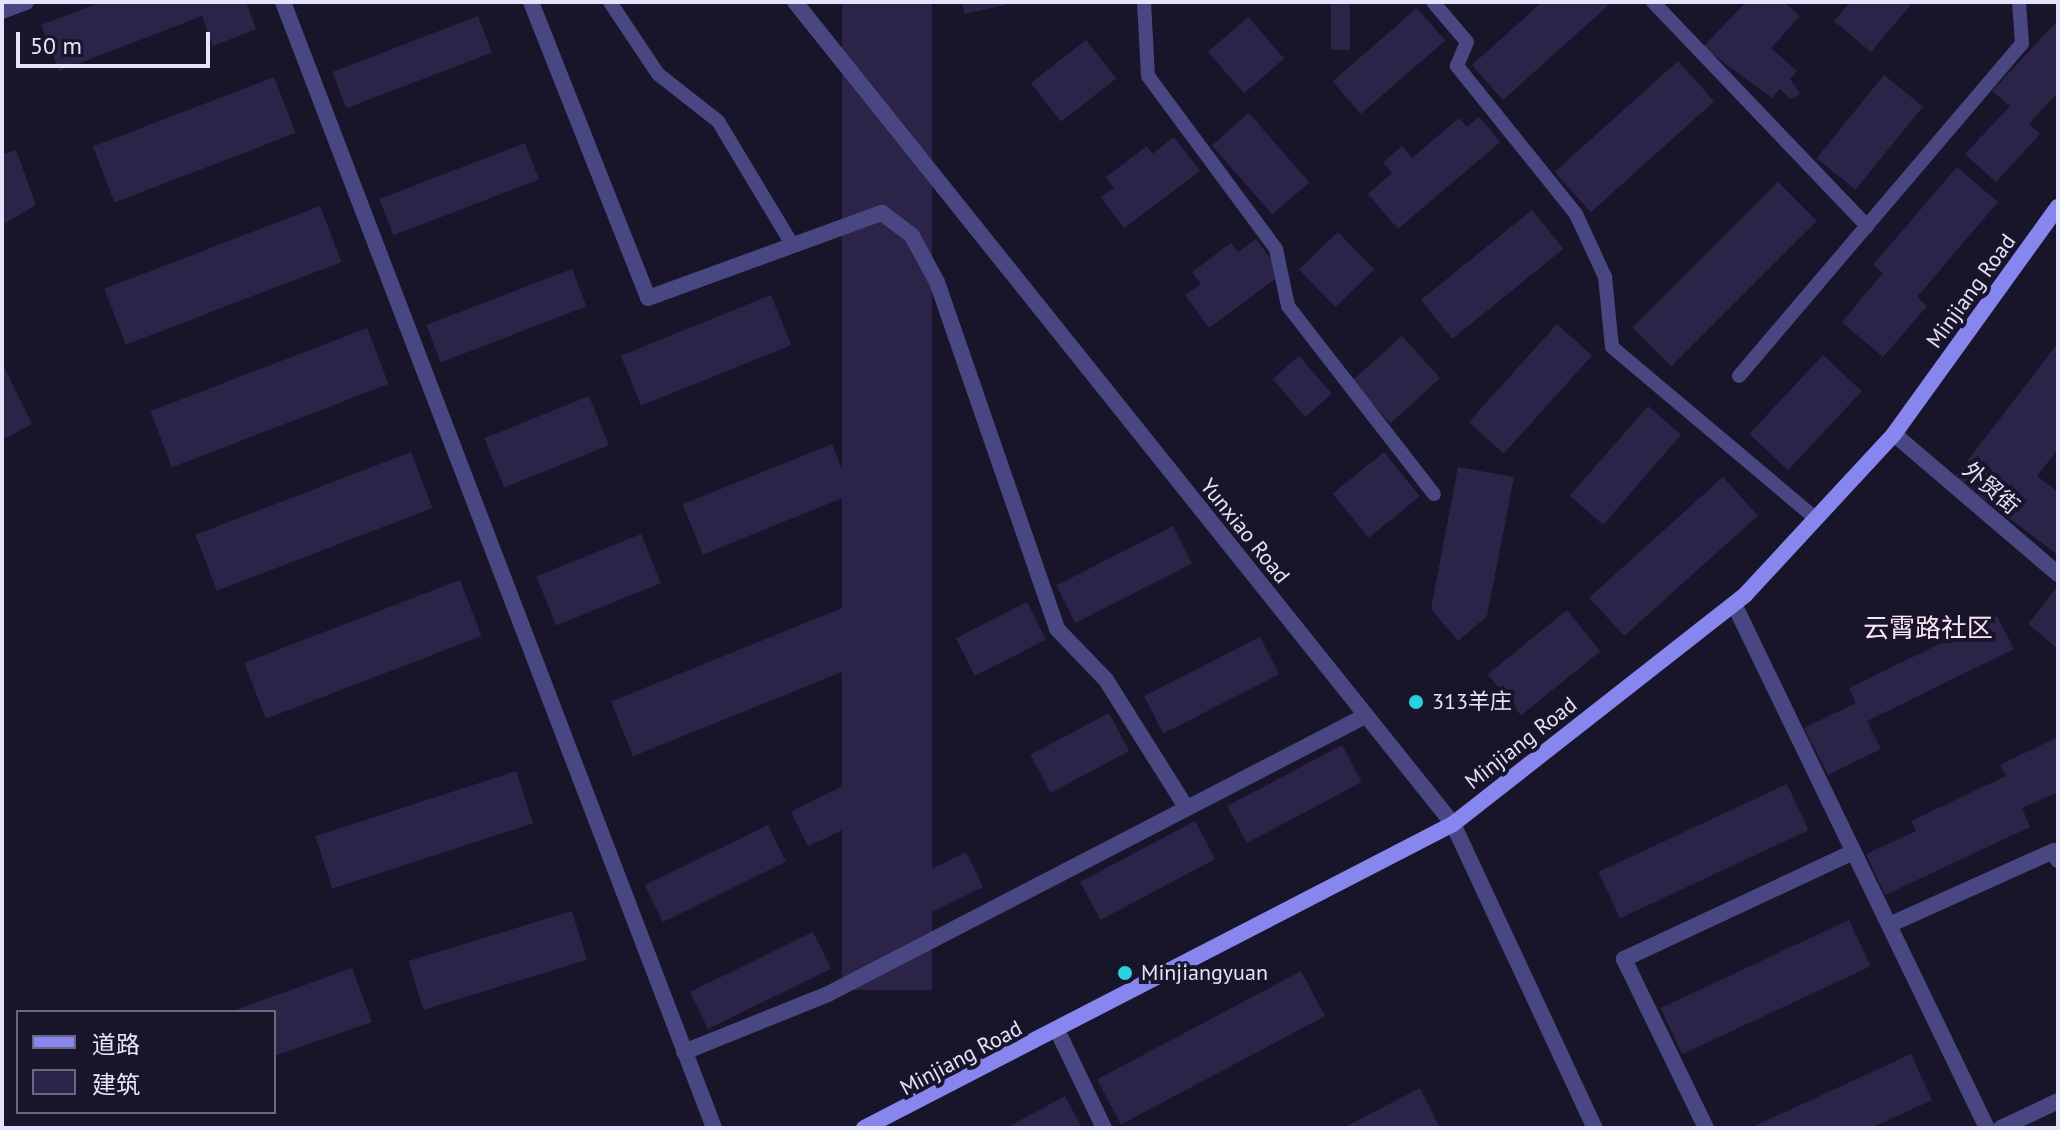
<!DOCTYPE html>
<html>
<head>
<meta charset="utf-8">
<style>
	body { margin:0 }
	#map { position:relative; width:2060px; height:1130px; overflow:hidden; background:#18152a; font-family:"PT Sans","Noto Sans SC",sans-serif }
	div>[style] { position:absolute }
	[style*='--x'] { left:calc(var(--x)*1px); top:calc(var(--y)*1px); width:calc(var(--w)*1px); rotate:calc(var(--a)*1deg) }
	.building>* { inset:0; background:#2b2448; transform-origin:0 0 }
	.lane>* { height:14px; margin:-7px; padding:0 7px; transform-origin:7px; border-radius:7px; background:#484782 }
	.street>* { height:16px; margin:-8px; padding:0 8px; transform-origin:8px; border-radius:8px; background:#484782 }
	.secondary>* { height:16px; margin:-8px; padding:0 8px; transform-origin:8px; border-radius:8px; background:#8786ee }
	.dots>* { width:22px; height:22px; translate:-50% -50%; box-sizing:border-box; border:4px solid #18152a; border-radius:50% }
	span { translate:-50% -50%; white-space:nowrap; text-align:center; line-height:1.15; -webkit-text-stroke:8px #18152a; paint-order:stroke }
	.street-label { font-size:22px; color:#e5e2fb }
	.poi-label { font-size:22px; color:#e5e2fb }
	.left { translate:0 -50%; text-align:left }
	.quarter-label { font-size:26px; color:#fbe4f3 }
	.frame { position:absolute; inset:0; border:4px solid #e5e2fb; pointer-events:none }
	.legend { position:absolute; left:16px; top:1010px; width:260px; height:104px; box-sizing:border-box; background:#18152a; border:2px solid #6a677e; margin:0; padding:10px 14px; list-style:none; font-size:24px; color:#e5e2fb }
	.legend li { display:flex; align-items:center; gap:16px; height:40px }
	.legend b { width:40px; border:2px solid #6a677e }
	.scale { position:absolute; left:16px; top:32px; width:194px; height:36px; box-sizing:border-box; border:4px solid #e5e2fb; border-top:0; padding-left:10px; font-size:24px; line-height:28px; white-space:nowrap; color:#e5e2fb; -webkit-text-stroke:6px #18152a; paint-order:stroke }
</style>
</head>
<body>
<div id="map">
	<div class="building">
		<i style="clip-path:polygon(101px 2px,246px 2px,256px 29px,213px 46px,202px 16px,59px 71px,41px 25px)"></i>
		<i style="left:842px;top:2px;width:90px;height:988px"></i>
		<i style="clip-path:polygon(962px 2px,1013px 2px,1013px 3px,965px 14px)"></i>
		<i style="left:1331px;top:2px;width:19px;height:48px"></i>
		<i style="clip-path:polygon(1542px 2px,1612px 2px,1503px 100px,1472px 65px)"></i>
		<i style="clip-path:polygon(1746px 2px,1784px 2px,1800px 16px,1771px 48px,1797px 71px,1790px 79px,1800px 94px,1790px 99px,1780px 89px,1772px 98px,1703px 47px)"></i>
		<i style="clip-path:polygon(1851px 2px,1913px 2px,1871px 52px,1834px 21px)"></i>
		<i style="left:1417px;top:8px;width:43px;height:112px;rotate:49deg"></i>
		<i style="left:478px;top:16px;width:39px;height:156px;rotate:69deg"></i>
		<i style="left:1248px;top:17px;width:55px;height:53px;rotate:49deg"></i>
		<i style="clip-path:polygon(2058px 20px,2058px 92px,2029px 124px,2040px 134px,1996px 182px,1965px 154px,2010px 106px,1992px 91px)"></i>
		<i style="left:1086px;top:40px;width:49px;height:70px;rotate:52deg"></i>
		<i style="left:1678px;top:61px;width:54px;height:166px;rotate:48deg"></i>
		<i style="left:1884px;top:75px;width:50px;height:107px;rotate:39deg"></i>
		<i style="left:274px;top:77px;width:60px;height:194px;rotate:69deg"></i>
		<i style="left:1249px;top:113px;width:92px;height:49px;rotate:49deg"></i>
		<i style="clip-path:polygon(1479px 117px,1500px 142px,1398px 229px,1368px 194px,1392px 173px,1383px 162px,1402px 146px,1412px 158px,1459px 118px,1467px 127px)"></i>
		<i style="clip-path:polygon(1174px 137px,1200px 171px,1124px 228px,1101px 197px,1114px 188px,1106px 177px,1147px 146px,1152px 154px)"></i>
		<i style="left:525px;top:143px;width:39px;height:156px;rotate:69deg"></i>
		<i style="clip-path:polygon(16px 150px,36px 205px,2px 225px,2px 155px)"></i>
		<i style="clip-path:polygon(1957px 167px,1998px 202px,1917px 297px,1927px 306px,1883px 357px,1842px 322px,1883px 273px,1873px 265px)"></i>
		<i style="left:1778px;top:182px;width:55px;height:206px;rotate:45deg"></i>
		<i style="left:320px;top:206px;width:60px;height:231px;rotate:69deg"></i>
		<i style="left:1532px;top:210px;width:50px;height:143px;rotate:51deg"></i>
		<i style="left:1338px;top:232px;width:52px;height:54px;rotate:46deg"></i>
		<i style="clip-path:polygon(1256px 239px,1282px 274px,1209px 328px,1185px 295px,1201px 284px,1192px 272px,1231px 243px,1238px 252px)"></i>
		<i style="left:572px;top:269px;width:40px;height:156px;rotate:69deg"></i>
		<i style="left:771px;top:295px;width:54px;height:162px;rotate:68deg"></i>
		<i style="left:1557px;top:324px;width:47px;height:132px;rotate:42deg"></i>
		<i style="left:367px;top:328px;width:60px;height:232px;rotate:69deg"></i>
		<i style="left:1402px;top:336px;width:57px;height:67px;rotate:48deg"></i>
		<i style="clip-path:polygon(2058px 343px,2058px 449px,2037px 476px,2058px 492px,2058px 555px,1955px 477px)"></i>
		<i style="left:1823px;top:355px;width:53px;height:108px;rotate:43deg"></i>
		<i style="left:1299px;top:356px;width:50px;height:35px;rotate:49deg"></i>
		<i style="clip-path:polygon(2px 363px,32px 424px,2px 440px)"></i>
		<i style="left:589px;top:396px;width:53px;height:113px;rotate:68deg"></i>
		<i style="left:1648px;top:406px;width:44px;height:119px;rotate:41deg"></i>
		<i style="left:832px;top:444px;width:54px;height:161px;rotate:68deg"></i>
		<i style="left:411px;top:452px;width:60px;height:231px;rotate:69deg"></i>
		<i style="left:1384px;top:452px;width:57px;height:66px;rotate:51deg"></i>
		<i style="clip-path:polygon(1458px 467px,1514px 477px,1487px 616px,1458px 641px,1431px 609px)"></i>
		<i style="left:1723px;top:477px;width:52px;height:180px;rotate:48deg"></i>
		<i style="left:1173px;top:526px;width:42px;height:131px;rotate:63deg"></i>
		<i style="left:641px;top:534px;width:53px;height:113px;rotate:68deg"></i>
		<i style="left:460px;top:580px;width:60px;height:231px;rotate:69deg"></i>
		<i style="clip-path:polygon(2058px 586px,2058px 649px,2028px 624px)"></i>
		<i style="left:892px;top:588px;width:59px;height:303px;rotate:68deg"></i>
		<i style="left:1027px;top:602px;width:42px;height:80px;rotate:63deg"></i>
		<i style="left:1567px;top:610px;width:53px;height:102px;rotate:51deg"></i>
		<i style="clip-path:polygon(1997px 616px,2014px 649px,1867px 721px,1881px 749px,1828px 775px,1804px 728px,1856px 703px,1849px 688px)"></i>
		<i style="left:1260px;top:637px;width:42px;height:130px;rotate:63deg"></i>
		<i style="left:1109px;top:713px;width:43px;height:89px;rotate:62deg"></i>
		<i style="clip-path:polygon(2058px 737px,2058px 792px,2022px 808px,2030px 827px,1885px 895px,1866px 854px,1916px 831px,1911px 821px,2006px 776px,2000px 765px)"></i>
		<i style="left:1342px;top:745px;width:42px;height:130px;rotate:62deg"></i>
		<i style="left:915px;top:751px;width:39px;height:138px;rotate:64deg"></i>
		<i style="left:516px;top:771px;width:55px;height:211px;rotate:72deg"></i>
		<i style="left:1787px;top:784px;width:51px;height:208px;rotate:65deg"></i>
		<i style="left:1195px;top:821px;width:43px;height:130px;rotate:62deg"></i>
		<i style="left:768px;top:825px;width:41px;height:137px;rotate:64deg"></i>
		<i style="left:966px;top:852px;width:39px;height:136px;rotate:64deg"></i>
		<i style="left:572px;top:911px;width:51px;height:171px;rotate:73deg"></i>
		<i style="left:1849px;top:920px;width:51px;height:208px;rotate:65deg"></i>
		<i style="left:813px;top:932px;width:41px;height:137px;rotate:64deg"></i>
		<i style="clip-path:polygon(352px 968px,372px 1022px,274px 1056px,274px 1012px,230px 1012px)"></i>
		<i style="left:1301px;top:971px;width:51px;height:231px;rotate:62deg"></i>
		<i style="clip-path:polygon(1911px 1054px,1932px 1100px,1871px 1128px,1750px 1128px)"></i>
		<i style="clip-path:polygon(1420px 1088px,1440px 1128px,1343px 1128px)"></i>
		<i style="clip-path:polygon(1065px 1096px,1082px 1128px,1006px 1128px)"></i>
	</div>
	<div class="lane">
		<i style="--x:610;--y:2;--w:87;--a:56.3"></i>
		<i style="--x:658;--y:74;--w:76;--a:38.1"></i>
		<i style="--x:718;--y:121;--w:144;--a:59"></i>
		<i style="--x:1144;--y:2;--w:74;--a:86.9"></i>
		<i style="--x:1148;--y:76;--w:215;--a:53.5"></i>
		<i style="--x:1276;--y:249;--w:58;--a:78.1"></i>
		<i style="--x:1288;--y:306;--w:238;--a:52.2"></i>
		<i style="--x:1433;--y:2;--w:52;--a:49.6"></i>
		<i style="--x:1467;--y:42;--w:26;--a:113"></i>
		<i style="--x:1457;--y:66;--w:190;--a:51.2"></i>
		<i style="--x:1576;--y:214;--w:69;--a:65.3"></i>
		<i style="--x:1605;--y:277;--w:70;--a:84.3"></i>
		<i style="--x:1612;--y:347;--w:267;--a:40.1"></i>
		<i style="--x:1653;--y:2;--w:310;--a:46.3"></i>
		<i style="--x:1739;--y:376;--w:436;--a:-49.6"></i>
		<i style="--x:2022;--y:44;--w:42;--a:-94.1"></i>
	</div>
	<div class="street">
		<i style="--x:283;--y:2;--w:1206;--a:69.05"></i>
		<i style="--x:531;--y:2;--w:318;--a:68.4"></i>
		<i style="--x:648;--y:298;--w:249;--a:-20"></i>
		<i style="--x:882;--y:213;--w:38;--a:37"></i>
		<i style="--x:912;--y:236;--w:52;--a:61.5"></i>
		<i style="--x:937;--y:282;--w:367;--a:70.9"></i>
		<i style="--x:1057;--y:629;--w:71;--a:46.1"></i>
		<i style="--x:1106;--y:680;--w:150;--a:57.8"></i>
		<i style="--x:795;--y:2;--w:1053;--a:51.32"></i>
		<i style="--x:1453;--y:824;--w:336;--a:65"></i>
		<i style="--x:2;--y:11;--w:26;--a:-21"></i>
		<i style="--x:1894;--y:434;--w:216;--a:40.5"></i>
		<i style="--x:1734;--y:604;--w:582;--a:64.23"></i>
		<i style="--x:1889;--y:925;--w:181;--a:-24.2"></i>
		<i style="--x:2054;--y:851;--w:10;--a:66"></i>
		<i style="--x:1058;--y:1032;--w:106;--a:64.4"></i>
		<i style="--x:684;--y:1052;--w:155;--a:-21.9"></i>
		<i style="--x:828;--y:994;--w:605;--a:-27.37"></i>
		<i style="--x:1706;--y:1128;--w:188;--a:-115.9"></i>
		<i style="--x:1624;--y:959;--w:253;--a:-25"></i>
		<i style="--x:2001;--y:1128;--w:63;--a:-25.3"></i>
	</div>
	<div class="secondary">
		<i style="--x:864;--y:1128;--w:663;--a:-27.3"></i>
		<i style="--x:1453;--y:824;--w:371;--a:-38.1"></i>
		<i style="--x:1745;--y:595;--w:219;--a:-47.2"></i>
		<i style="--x:1894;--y:434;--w:280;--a:-54.2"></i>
	</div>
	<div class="dots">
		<i style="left:1416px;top:702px;background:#28d0e1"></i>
		<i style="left:1125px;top:973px;background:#28d0e1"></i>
	</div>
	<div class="street-label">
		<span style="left:1971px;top:291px;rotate:-54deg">Minjiang Road</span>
		<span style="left:1991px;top:488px;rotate:41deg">外贸街</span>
		<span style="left:1245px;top:531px;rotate:51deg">Yunxiao Road</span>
		<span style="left:1521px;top:743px;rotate:-38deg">Minjiang Road</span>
		<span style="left:961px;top:1058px;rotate:-28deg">Minjiang Road</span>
	</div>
	<div class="poi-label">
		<span class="left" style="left:1432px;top:702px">313羊庄</span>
		<span class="left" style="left:1141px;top:973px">Minjiangyuan</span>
	</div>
	<div class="quarter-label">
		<span style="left:1928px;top:628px">云霄路社区</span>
	</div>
	<div class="frame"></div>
	<ul class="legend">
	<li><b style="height:10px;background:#8786ee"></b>道路</li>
	<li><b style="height:22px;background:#2b2448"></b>建筑</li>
	</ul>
	<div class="scale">50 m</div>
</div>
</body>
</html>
